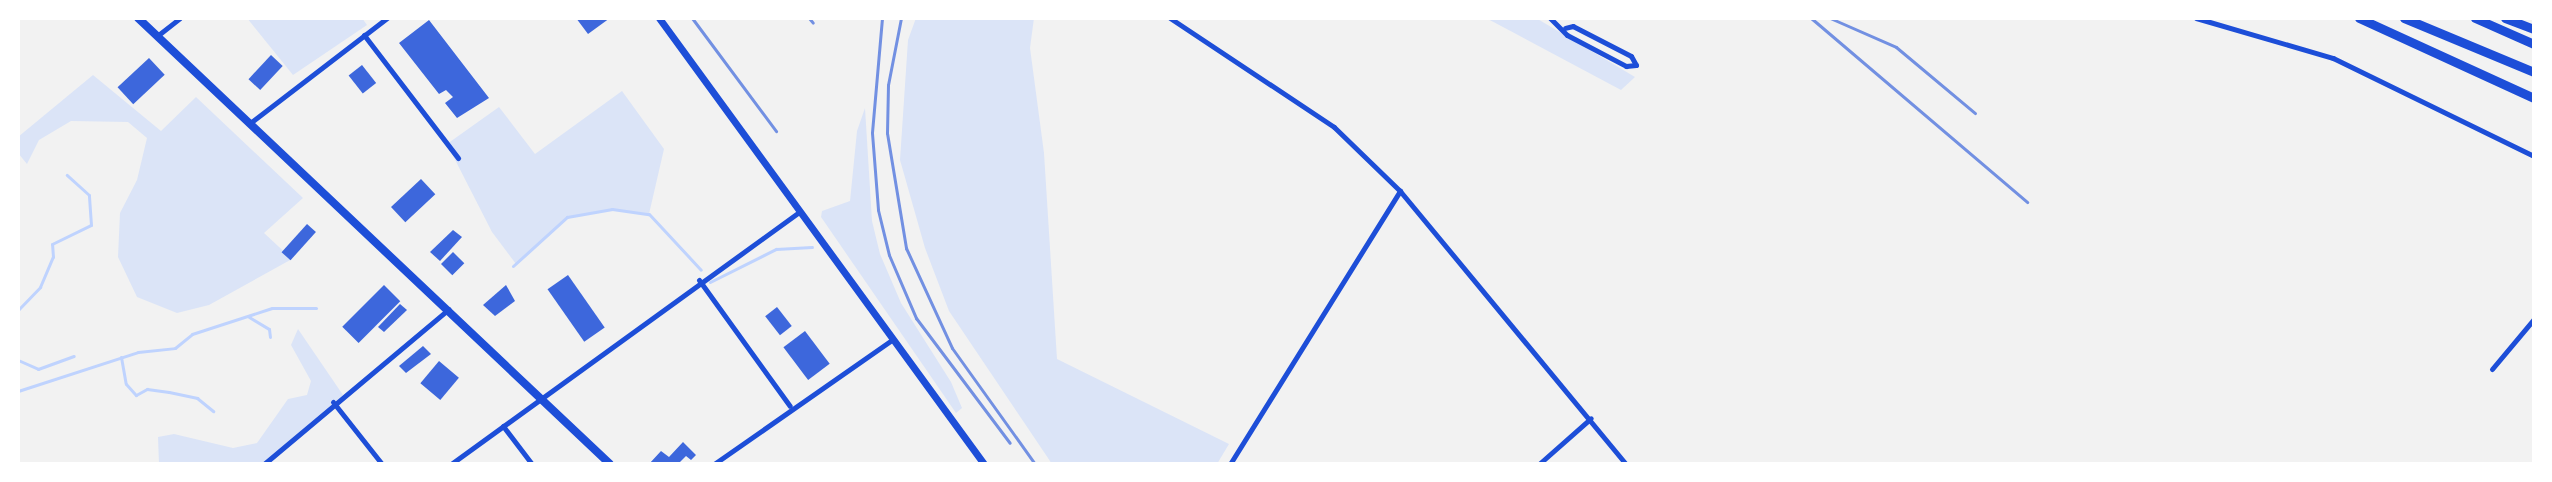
<!DOCTYPE html>
<html>
<head>
<meta charset="utf-8">
<style>
	body { margin:0 }
	#map { position:relative; width:2552px; height:482px; overflow:hidden; background:#f2f2f2; font-family:Helvetica,sans-serif }
	div>[style] { position:absolute }
	[style*='--x'] { left:calc(var(--x)*1px); top:calc(var(--y)*1px); width:calc(var(--w)*1px); rotate:calc(var(--a)*1deg) }
	.green>* { inset:0; background:#dbe4f7 }
	.stream>* { height:3px; margin:-1.5px; padding:0 1.5px; transform-origin:1.5px; border-radius:1.5px; background:#bfd3fe }
	.building>* { inset:0; background:#3d67dc; transform-origin:0 0 }
	.minor>* { height:5px; margin:-2.5px; padding:0 2.5px; transform-origin:2.5px; border-radius:2.5px; background:#1d4ed8 }
	.tertiary>* { height:7px; margin:-3.5px; padding:0 3.5px; transform-origin:3.5px; border-radius:3.5px; background:#1d4ed8 }
	.primary>* { height:8px; margin:-4px; padding:0 4px; transform-origin:4px; border-radius:4px; background:#1d4ed8 }
	.motorway>* { height:9px; margin:-4.5px; padding:0 4.5px; transform-origin:4.5px; border-radius:4.5px; background:#1d4ed8 }
	.rail>* { height:3px; margin:-1.5px; padding:0 1.5px; transform-origin:1.5px; border-radius:1.5px; background:#7290e2 }
	span { translate:-50% -50%; white-space:nowrap; text-align:center; line-height:1.15; -webkit-text-stroke:4.5px #fff; paint-order:stroke }
	.frame { position:absolute; inset:0; border:20px solid #fff; pointer-events:none }
</style>
</head>
<body>
<div id="map">
	<div class="green">
		<i style="clip-path:polygon(247px 18px,362px 18px,367px 25px,293px 75px)"></i>
		<i style="clip-path:polygon(916px 18px,1034px 18px,1030px 48px,1044px 153px,1057px 359px,1229px 444px,1217px 464px,1052px 464px,949px 311px,925px 248px,900px 160px,908px 40px)"></i>
		<i style="clip-path:polygon(1486px 18px,1536px 18px,1635px 77px,1621px 90px)"></i>
		<i style="clip-path:polygon(93px 75px,161px 131px,196px 97px,303px 198px,264px 233px,292px 259px,209px 305px,177px 313px,137px 297px,118px 257px,120px 213px,137px 180px,147px 138px,128px 122px,71px 121px,39px 140px,27px 164px,18px 153px,18px 137px)"></i>
		<i style="clip-path:polygon(622px 91px,664px 149px,649px 214px,612px 209px,567px 217px,516px 264px,492px 232px,447px 144px,499px 107px,535px 154px)"></i>
		<i style="clip-path:polygon(865px 108px,872px 221px,880px 254px,901px 303px,951px 382px,962px 408px,956px 413px,821px 217px,822px 211px,850px 201px,857px 131px)"></i>
		<i style="clip-path:polygon(298px 329px,343px 395px,262px 464px,159px 464px,158px 437px,174px 434px,233px 448px,257px 443px,288px 399px,307px 395px,311px 381px,291px 345px)"></i>
	</div>
	<div class="stream">
		<i style="--x:513;--y:266;--w:73;--a:-42.2"></i>
		<i style="--x:567;--y:217;--w:46;--a:-10.1"></i>
		<i style="--x:612;--y:209;--w:37;--a:8"></i>
		<i style="--x:649;--y:214;--w:76;--a:47.1"></i>
		<i style="--x:710;--y:282;--w:74;--a:-26.6"></i>
		<i style="--x:776;--y:249;--w:36;--a:-3"></i>
		<i style="--x:18;--y:310;--w:32;--a:-46"></i>
		<i style="--x:40;--y:287;--w:33;--a:-67"></i>
		<i style="--x:53;--y:257;--w:13;--a:-94"></i>
		<i style="--x:52;--y:244;--w:43;--a:-26"></i>
		<i style="--x:91;--y:225;--w:30;--a:-94"></i>
		<i style="--x:89;--y:195;--w:30;--a:-138"></i>
		<i style="--x:249;--y:317;--w:23;--a:31"></i>
		<i style="--x:269;--y:329;--w:8;--a:83"></i>
		<i style="--x:121;--y:357;--w:27;--a:80"></i>
		<i style="--x:126;--y:384;--w:15;--a:48"></i>
		<i style="--x:136;--y:395;--w:13;--a:-29"></i>
		<i style="--x:147;--y:389;--w:22;--a:8"></i>
		<i style="--x:169;--y:392;--w:29;--a:12"></i>
		<i style="--x:197;--y:398;--w:21;--a:39"></i>
		<i style="--x:18;--y:360;--w:22;--a:24"></i>
		<i style="--x:38;--y:369;--w:38;--a:-20"></i>
		<i style="--x:18;--y:391;--w:126;--a:-18"></i>
		<i style="--x:138;--y:352;--w:37;--a:-6"></i>
		<i style="--x:175;--y:348;--w:22;--a:-39"></i>
		<i style="--x:192;--y:334;--w:84;--a:-18"></i>
		<i style="--x:272;--y:308;--w:44;--a:0"></i>
	</div>
	<div class="building">
		<i style="clip-path:polygon(576px 18px,610px 18px,588px 34px)"></i>
		<i style="clip-path:polygon(429px 20px,489px 98px,457px 118px,445px 103px,453px 97px,446px 90px,439px 94px,399px 43px)"></i>
		<i style="left:271px;top:55px;width:16px;height:33px;rotate:43deg"></i>
		<i style="left:149px;top:58px;width:23px;height:43px;rotate:47deg"></i>
		<i style="left:362px;top:65px;width:23px;height:17px;rotate:52deg"></i>
		<i style="left:421px;top:179px;width:21px;height:41px;rotate:47deg"></i>
		<i style="left:307px;top:224px;width:12px;height:38px;rotate:42deg"></i>
		<i style="clip-path:polygon(453px 230px,462px 237px,440px 261px,430px 252px)"></i>
		<i style="left:453px;top:252px;width:16px;height:17px;rotate:45deg"></i>
		<i style="left:568px;top:275px;width:64px;height:25px;rotate:55deg"></i>
		<i style="left:384px;top:285px;width:23px;height:59px;rotate:45deg"></i>
		<i style="clip-path:polygon(506px 285px,515px 301px,495px 316px,483px 305px)"></i>
		<i style="clip-path:polygon(400px 304px,407px 310px,384px 332px,378px 327px)"></i>
		<i style="left:777px;top:307px;width:24px;height:15px;rotate:52deg"></i>
		<i style="left:805px;top:331px;width:41px;height:27px;rotate:53deg"></i>
		<i style="clip-path:polygon(423px 346px,431px 354px,406px 373px,399px 366px)"></i>
		<i style="left:439px;top:361px;width:26px;height:29px;rotate:40deg"></i>
		<i style="clip-path:polygon(683px 442px,696px 455px,691px 460px,686px 456px,678px 464px,649px 464px,661px 451px,669px 457px)"></i>
	</div>
	<div class="minor">
		<i style="--x:1170;--y:18;--w:197;--a:33.6"></i>
		<i style="--x:1334;--y:127;--w:92;--a:44.1"></i>
		<i style="--x:1400;--y:191;--w:354;--a:50.4"></i>
		<i style="--x:1550;--y:18;--w:24;--a:45"></i>
		<i style="--x:1567;--y:35;--w:67;--a:27.7"></i>
		<i style="--x:1626;--y:66;--w:10;--a:-6"></i>
		<i style="--x:1636;--y:65;--w:10;--a:-119"></i>
		<i style="--x:1631;--y:56;--w:65;--a:-152.7"></i>
		<i style="--x:1573;--y:26;--w:8;--a:166"></i>
		<i style="--x:2196;--y:18;--w:143;--a:16.3"></i>
		<i style="--x:2333;--y:58;--w:224;--a:26"></i>
		<i style="--x:364;--y:35;--w:155;--a:52.6"></i>
		<i style="--x:157;--y:36;--w:29;--a:-38"></i>
		<i style="--x:250;--y:123;--w:173;--a:-37.5"></i>
		<i style="--x:699;--y:280;--w:155;--a:54.2"></i>
		<i style="--x:2492;--y:369;--w:65;--a:-50"></i>
		<i style="--x:333;--y:402;--w:79;--a:51.7"></i>
		<i style="--x:503;--y:426;--w:48;--a:52.7"></i>
		<i style="--x:264;--y:464;--w:241;--a:-40"></i>
		<i style="--x:451;--y:464;--w:431;--a:-35.9"></i>
		<i style="--x:714;--y:464;--w:218;--a:-34.9"></i>
		<i style="--x:1230;--y:464;--w:322;--a:-58.1"></i>
		<i style="--x:1539;--y:464;--w:69;--a:-41.5"></i>
	</div>
	<div class="tertiary">
		<i style="--x:659;--y:18;--w:552;--a:53.92"></i>
	</div>
	<div class="primary">
		<i style="--x:138;--y:18;--w:649;--a:43.38"></i>
	</div>
	<div class="motorway">
		<i style="--x:2359;--y:18;--w:192;--a:24.6"></i>
		<i style="--x:2404;--y:18;--w:141;--a:22.6"></i>
		<i style="--x:2475;--y:18;--w:64;--a:23.8"></i>
		<i style="--x:2505;--y:18;--w:31;--a:21"></i>
	</div>
	<div class="rail">
		<i style="--x:692;--y:18;--w:141;--a:53.4"></i>
		<i style="--x:809;--y:18;--w:6;--a:51"></i>
		<i style="--x:882;--y:18;--w:115;--a:95"></i>
		<i style="--x:872;--y:133;--w:77;--a:85.5"></i>
		<i style="--x:878;--y:210;--w:46;--a:76.3"></i>
		<i style="--x:889;--y:255;--w:69;--a:66.8"></i>
		<i style="--x:916;--y:318;--w:156;--a:53.1"></i>
		<i style="--x:901;--y:18;--w:68;--a:101"></i>
		<i style="--x:888;--y:85;--w:48;--a:91.2"></i>
		<i style="--x:887;--y:133;--w:117;--a:80.6"></i>
		<i style="--x:906;--y:248;--w:110;--a:65.3"></i>
		<i style="--x:952;--y:348;--w:143;--a:54.4"></i>
		<i style="--x:1811;--y:18;--w:284;--a:40.4"></i>
		<i style="--x:1830;--y:18;--w:72;--a:23.7"></i>
		<i style="--x:1896;--y:47;--w:103;--a:39.9"></i>
	</div>
	<div class="frame"></div>
</div>
</body>
</html>
